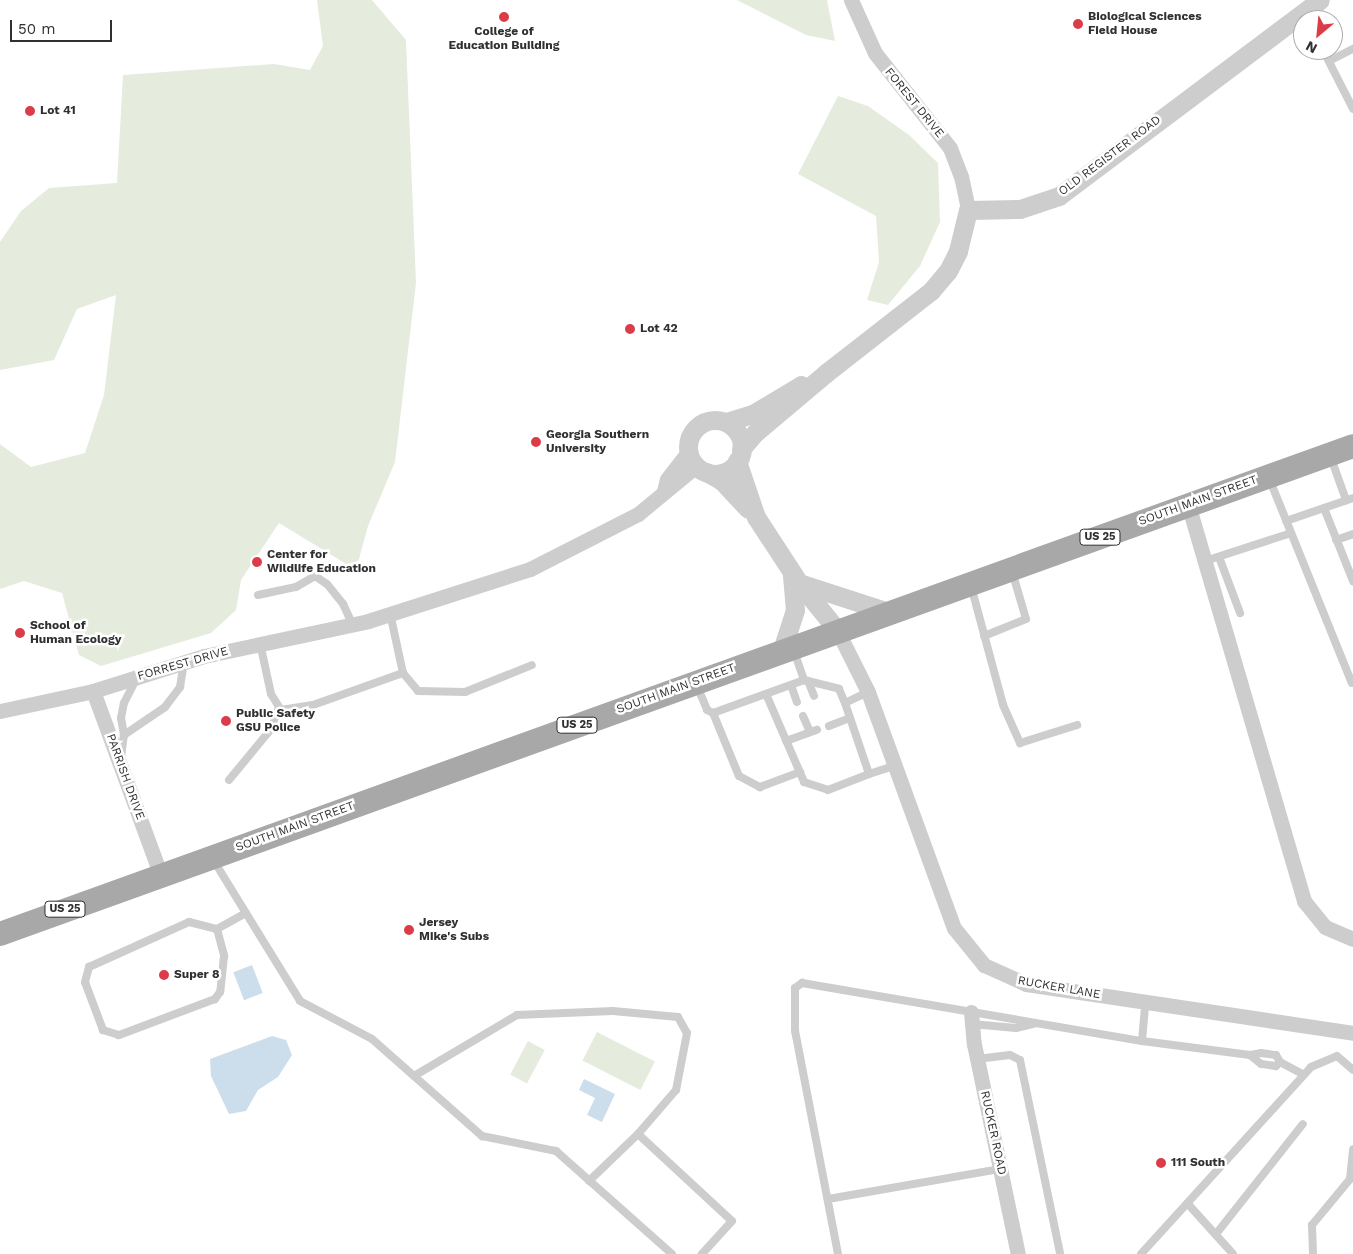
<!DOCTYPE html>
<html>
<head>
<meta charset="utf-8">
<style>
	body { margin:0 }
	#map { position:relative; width:1353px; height:1254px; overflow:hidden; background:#fff; font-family:"Work Sans",sans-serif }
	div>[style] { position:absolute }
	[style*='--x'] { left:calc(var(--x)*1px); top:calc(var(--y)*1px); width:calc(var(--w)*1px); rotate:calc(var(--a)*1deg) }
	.green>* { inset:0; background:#e5ecde; transform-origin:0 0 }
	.water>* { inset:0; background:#ccdeeb; transform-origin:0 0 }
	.service>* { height:8px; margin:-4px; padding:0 4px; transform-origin:4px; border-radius:4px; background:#cdcdcd }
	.minor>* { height:15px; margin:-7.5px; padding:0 7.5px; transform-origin:7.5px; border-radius:7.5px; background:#cdcdcd }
	.tertiary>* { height:19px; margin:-9.5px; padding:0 9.5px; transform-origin:9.5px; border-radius:9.5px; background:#cdcdcd }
	.tertiary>.ring { margin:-9.5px; padding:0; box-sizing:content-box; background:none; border:19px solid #cdcdcd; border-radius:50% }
	.primary>* { height:24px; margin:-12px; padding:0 12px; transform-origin:12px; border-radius:12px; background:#a8a8a8 }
	.dots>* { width:14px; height:14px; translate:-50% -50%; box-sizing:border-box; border:2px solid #fff; border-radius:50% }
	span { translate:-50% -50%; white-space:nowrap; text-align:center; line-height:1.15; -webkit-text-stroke:5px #fff; paint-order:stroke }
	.shield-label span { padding:1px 4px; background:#fff; border:1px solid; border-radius:4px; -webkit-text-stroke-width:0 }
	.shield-label { font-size:11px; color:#303030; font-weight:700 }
	.poi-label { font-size:12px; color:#303030; font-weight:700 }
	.left { translate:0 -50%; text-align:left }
	.street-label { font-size:12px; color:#303030 }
	.north { position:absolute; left:1293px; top:10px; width:50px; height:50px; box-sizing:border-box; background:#fff; border:1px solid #acacac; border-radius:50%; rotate:208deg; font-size:14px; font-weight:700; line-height:20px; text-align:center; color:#303030 }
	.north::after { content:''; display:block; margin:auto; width:18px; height:22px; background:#dc3c47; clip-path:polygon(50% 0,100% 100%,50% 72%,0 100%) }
	.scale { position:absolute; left:10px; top:20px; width:102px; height:22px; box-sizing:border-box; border:2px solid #303030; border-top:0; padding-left:6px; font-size:15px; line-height:18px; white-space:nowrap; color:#303030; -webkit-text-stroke:4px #fff; paint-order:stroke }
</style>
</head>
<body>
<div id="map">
	<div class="green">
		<i style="clip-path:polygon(317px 0,372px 0,406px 40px,416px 283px,395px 462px,368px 526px,356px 570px,279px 523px,241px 580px,236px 610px,211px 633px,101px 666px,79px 655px,62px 593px,24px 581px,0 589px,0 444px,31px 467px,85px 453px,104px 395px,116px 295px,77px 309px,54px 360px,0 370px,0 242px,21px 211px,49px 188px,117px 183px,123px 75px,274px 64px,310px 70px,323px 46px)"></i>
		<i style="clip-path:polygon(737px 0,827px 0,835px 41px,806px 35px)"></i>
		<i style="clip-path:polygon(838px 96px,868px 106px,909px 135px,938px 163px,940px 222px,920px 266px,888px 305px,867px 300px,879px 262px,876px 216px,798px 174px)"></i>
		<i style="left:597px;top:1032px;width:65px;height:32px;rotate:27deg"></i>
		<i style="left:528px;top:1041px;width:19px;height:38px;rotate:28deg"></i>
	</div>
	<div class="water">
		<i style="left:252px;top:965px;width:30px;height:20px;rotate:69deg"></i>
		<i style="clip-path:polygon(272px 1036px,286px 1040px,292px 1055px,278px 1077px,258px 1090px,246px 1111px,229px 1114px,211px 1076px,210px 1059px)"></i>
		<i style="clip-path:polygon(584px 1079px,615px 1094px,602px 1122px,587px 1115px,595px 1098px,579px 1090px)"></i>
	</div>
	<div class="service">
		<i style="--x:1323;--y:50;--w:66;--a:63"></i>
		<i style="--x:1329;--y:61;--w:27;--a:-27"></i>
		<i style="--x:1331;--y:458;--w:45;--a:70.3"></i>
		<i style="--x:1269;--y:478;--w:221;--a:68"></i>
		<i style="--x:1324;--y:508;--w:79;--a:68.3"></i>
		<i style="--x:1286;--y:521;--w:71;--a:-18.9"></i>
		<i style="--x:1336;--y:540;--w:18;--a:-19"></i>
		<i style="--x:1219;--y:557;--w:60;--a:69.4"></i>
		<i style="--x:1205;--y:561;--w:90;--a:-18"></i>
		<i style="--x:971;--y:586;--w:123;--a:74.9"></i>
		<i style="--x:1003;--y:705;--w:42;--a:65.9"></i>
		<i style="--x:1020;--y:743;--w:60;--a:-17.5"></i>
		<i style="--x:258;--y:595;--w:39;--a:-12"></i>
		<i style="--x:296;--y:587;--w:22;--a:-30"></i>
		<i style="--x:315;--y:576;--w:14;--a:34"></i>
		<i style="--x:327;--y:584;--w:26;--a:51"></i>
		<i style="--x:343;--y:604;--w:21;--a:65"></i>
		<i style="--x:390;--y:613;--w:61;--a:77.8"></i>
		<i style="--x:403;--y:673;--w:23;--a:50"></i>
		<i style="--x:418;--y:691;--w:47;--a:1.2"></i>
		<i style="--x:465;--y:692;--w:72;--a:-21.9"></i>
		<i style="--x:984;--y:636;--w:45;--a:-22"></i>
		<i style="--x:1026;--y:619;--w:50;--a:-106.3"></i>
		<i style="--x:260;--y:643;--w:52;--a:77.8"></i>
		<i style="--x:271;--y:694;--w:19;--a:58"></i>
		<i style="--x:281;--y:710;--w:32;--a:-9"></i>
		<i style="--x:313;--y:705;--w:96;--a:-19.6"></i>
		<i style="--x:794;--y:651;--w:31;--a:71"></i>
		<i style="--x:804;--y:680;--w:36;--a:14"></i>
		<i style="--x:839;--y:689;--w:15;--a:67"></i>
		<i style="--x:845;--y:703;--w:25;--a:-26"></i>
		<i style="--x:808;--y:681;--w:16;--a:68"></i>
		<i style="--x:791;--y:685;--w:18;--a:71"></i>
		<i style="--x:697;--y:686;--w:26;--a:67"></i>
		<i style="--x:707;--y:710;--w:7;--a:27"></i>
		<i style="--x:713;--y:713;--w:97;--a:-19.9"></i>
		<i style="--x:766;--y:694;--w:96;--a:66.6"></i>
		<i style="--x:804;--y:782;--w:25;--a:18"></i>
		<i style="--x:828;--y:790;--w:44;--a:-21.3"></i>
		<i style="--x:845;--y:703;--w:75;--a:71.3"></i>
		<i style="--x:869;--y:774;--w:28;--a:-18"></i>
		<i style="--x:713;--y:713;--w:68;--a:67.6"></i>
		<i style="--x:739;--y:776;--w:24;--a:28"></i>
		<i style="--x:760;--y:787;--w:43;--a:-20.6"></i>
		<i style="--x:803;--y:716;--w:17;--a:66"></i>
		<i style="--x:829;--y:726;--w:22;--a:-21"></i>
		<i style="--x:124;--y:735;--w:17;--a:-100"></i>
		<i style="--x:121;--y:718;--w:15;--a:-79"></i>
		<i style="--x:124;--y:703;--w:28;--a:-63"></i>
		<i style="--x:786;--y:741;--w:33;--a:-20"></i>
		<i style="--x:121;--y:758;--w:23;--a:-83"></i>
		<i style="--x:124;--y:735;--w:50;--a:-34.3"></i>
		<i style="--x:165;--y:707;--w:25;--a:-53"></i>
		<i style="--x:180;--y:687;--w:25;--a:-81"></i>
		<i style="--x:229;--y:780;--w:66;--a:-50.5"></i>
		<i style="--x:271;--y:729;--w:23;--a:-70"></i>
		<i style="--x:214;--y:861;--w:164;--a:58.4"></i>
		<i style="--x:300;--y:1001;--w:81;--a:27.8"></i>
		<i style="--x:372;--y:1039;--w:147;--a:41.4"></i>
		<i style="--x:482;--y:1136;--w:76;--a:11.5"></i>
		<i style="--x:556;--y:1151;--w:155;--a:41.6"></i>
		<i style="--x:217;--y:929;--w:28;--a:75"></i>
		<i style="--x:224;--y:956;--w:36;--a:96"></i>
		<i style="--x:220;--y:992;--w:9;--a:126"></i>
		<i style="--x:215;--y:999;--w:103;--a:159.4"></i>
		<i style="--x:119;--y:1035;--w:17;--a:-163"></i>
		<i style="--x:103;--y:1030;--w:51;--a:-110.6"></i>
		<i style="--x:85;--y:982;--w:16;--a:-75"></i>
		<i style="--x:89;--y:967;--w:110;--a:-24.2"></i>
		<i style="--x:189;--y:922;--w:29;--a:14"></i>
		<i style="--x:217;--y:929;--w:33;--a:-29"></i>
		<i style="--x:972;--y:1024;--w:44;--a:5.2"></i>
		<i style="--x:1016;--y:1028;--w:17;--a:-13"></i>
		<i style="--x:1142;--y:1041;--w:109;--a:7.4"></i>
		<i style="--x:977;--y:1059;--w:33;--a:-7"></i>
		<i style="--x:1010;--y:1055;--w:11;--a:27"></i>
		<i style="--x:1020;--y:1060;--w:198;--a:78.3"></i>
		<i style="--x:1280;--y:1062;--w:6;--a:135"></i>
		<i style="--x:1276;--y:1066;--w:15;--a:-172"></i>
		<i style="--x:1261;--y:1064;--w:14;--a:-141"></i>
		<i style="--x:1250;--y:1055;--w:11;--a:-10"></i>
		<i style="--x:1261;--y:1053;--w:15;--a:8"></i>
		<i style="--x:1276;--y:1055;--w:8;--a:60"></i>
		<i style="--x:1280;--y:1062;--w:27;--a:28"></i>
		<i style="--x:414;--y:1076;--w:120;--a:-30.6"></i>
		<i style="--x:517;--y:1015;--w:96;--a:-2.4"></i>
		<i style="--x:613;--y:1011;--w:65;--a:5.3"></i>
		<i style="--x:678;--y:1017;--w:18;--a:61"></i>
		<i style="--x:687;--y:1033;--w:58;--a:100.9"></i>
		<i style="--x:676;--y:1090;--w:58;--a:130.8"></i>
		<i style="--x:589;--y:1181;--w:68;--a:-43.8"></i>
		<i style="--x:638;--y:1134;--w:128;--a:42.8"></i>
		<i style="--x:732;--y:1221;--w:45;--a:132.3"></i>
		<i style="--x:828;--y:1199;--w:175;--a:-9.9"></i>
		<i style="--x:1188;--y:1204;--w:67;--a:48"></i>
		<i style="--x:1216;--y:1234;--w:140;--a:-51.7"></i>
		<i style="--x:838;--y:1254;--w:227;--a:-100.9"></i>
		<i style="--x:795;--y:1031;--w:43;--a:-90"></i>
		<i style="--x:795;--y:988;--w:9;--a:-36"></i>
		<i style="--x:802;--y:983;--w:345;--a:9.7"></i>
		<i style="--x:1142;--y:1041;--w:38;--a:-85"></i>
		<i style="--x:1141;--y:1254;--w:253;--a:-47.7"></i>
		<i style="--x:1311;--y:1067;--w:28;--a:-23"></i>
		<i style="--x:1337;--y:1056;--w:21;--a:41"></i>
		<i style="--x:1313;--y:1254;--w:29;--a:-92"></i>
		<i style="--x:1312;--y:1225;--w:60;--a:-50.4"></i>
		<i style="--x:1350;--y:1179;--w:30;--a:-84"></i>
	</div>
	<div class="minor">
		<i style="--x:851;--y:0;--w:58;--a:65.6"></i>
		<i style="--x:875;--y:53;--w:121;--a:51.7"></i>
		<i style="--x:950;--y:148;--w:30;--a:69"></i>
		<i style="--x:961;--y:176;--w:35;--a:78"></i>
		<i style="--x:664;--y:491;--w:12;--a:-76"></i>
		<i style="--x:667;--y:479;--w:34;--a:-52"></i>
		<i style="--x:1188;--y:504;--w:414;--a:73.7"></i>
		<i style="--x:1304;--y:901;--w:33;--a:51"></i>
		<i style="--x:1325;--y:927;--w:30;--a:23"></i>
		<i style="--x:837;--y:630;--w:69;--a:63.4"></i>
		<i style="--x:868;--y:692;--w:251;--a:70"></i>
		<i style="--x:954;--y:928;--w:48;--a:51"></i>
		<i style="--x:984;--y:965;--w:46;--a:24.3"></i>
		<i style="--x:1026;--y:984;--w:331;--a:8.5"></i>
		<i style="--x:93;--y:691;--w:194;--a:69.8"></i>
		<i style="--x:0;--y:711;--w:95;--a:-12.1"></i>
		<i style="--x:93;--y:691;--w:116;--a:-17.5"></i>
		<i style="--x:204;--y:656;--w:168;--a:-12"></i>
		<i style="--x:368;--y:621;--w:170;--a:-17.8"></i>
		<i style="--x:530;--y:569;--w:121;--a:-27"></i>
		<i style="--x:638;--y:514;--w:75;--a:-39.6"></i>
		<i style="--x:971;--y:1012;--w:32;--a:85"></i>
		<i style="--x:974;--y:1044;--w:215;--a:78.2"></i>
	</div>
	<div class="tertiary">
		<i class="ring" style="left:688px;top:420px;width:35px;height:35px"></i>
		<i style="--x:726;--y:422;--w:28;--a:-17"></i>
		<i style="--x:753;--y:414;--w:56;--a:-31.1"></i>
		<i style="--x:741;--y:449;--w:23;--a:-49"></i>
		<i style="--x:756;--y:432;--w:92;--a:-40.1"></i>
		<i style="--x:826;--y:373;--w:133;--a:-38"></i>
		<i style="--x:931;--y:291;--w:26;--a:-50"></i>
		<i style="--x:948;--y:271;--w:22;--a:-63"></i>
		<i style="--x:958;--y:251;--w:42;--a:-76.3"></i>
		<i style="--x:968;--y:210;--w:52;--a:-1.1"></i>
		<i style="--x:1020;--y:209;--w:41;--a:-18.4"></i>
		<i style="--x:1059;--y:196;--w:326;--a:-36.9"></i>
		<i style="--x:737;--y:461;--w:59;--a:71.3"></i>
		<i style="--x:756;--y:517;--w:79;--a:56.9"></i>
		<i style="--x:799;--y:583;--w:60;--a:51"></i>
		<i style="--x:706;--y:472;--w:18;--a:29"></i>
		<i style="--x:722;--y:481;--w:38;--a:47"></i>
		<i style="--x:799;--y:583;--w:94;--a:18"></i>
		<i style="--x:782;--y:650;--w:42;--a:-72"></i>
		<i style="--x:795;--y:610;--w:36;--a:-95"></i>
	</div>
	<div class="primary">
		<i style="--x:0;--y:934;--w:1438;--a:-19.83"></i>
	</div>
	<div class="dots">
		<i style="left:504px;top:17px;background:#dc3c47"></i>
		<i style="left:1078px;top:24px;background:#dc3c47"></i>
		<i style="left:30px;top:111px;background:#dc3c47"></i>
		<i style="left:630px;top:329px;background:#dc3c47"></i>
		<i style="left:536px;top:442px;background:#dc3c47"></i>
		<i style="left:257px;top:562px;background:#dc3c47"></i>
		<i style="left:20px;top:633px;background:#dc3c47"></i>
		<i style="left:226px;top:721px;background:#dc3c47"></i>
		<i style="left:409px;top:930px;background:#dc3c47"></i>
		<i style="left:164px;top:975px;background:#dc3c47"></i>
		<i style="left:1161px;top:1163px;background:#dc3c47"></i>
	</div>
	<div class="shield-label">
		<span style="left:1100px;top:537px">US 25</span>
		<span style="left:577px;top:725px">US 25</span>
		<span style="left:65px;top:909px">US 25</span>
	</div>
	<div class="poi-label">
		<span class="left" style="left:1088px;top:24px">Biological Sciences<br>Field House</span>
		<span style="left:504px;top:39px">College of<br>Education Building</span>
		<span class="left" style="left:40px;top:111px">Lot 41</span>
		<span class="left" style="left:640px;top:329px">Lot 42</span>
		<span class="left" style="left:546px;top:442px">Georgia Southern<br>University</span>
		<span class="left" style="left:267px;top:562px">Center for<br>Wildlife Education</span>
		<span class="left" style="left:30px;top:633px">School of<br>Human Ecology</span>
		<span class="left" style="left:236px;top:721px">Public Safety<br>GSU Police</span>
		<span class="left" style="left:419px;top:930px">Jersey<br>Mike's Subs</span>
		<span class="left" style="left:174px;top:975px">Super 8</span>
		<span class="left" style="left:1171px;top:1163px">111 South</span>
	</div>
	<div class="street-label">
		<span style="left:914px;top:103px;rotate:51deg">FOREST DRIVE</span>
		<span style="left:1110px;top:156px;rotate:-37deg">OLD REGISTER ROAD</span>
		<span style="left:1198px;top:501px;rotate:-20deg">SOUTH MAIN STREET</span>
		<span style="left:183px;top:664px;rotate:-16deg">FORREST DRIVE</span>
		<span style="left:676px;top:689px;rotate:-20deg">SOUTH MAIN STREET</span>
		<span style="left:125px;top:777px;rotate:70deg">PARRISH DRIVE</span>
		<span style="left:295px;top:827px;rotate:-20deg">SOUTH MAIN STREET</span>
		<span style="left:1059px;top:988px;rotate:10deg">RUCKER LANE</span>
		<span style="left:993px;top:1133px;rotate:78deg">RUCKER ROAD</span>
	</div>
	<div class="north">N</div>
	<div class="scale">50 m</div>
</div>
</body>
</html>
